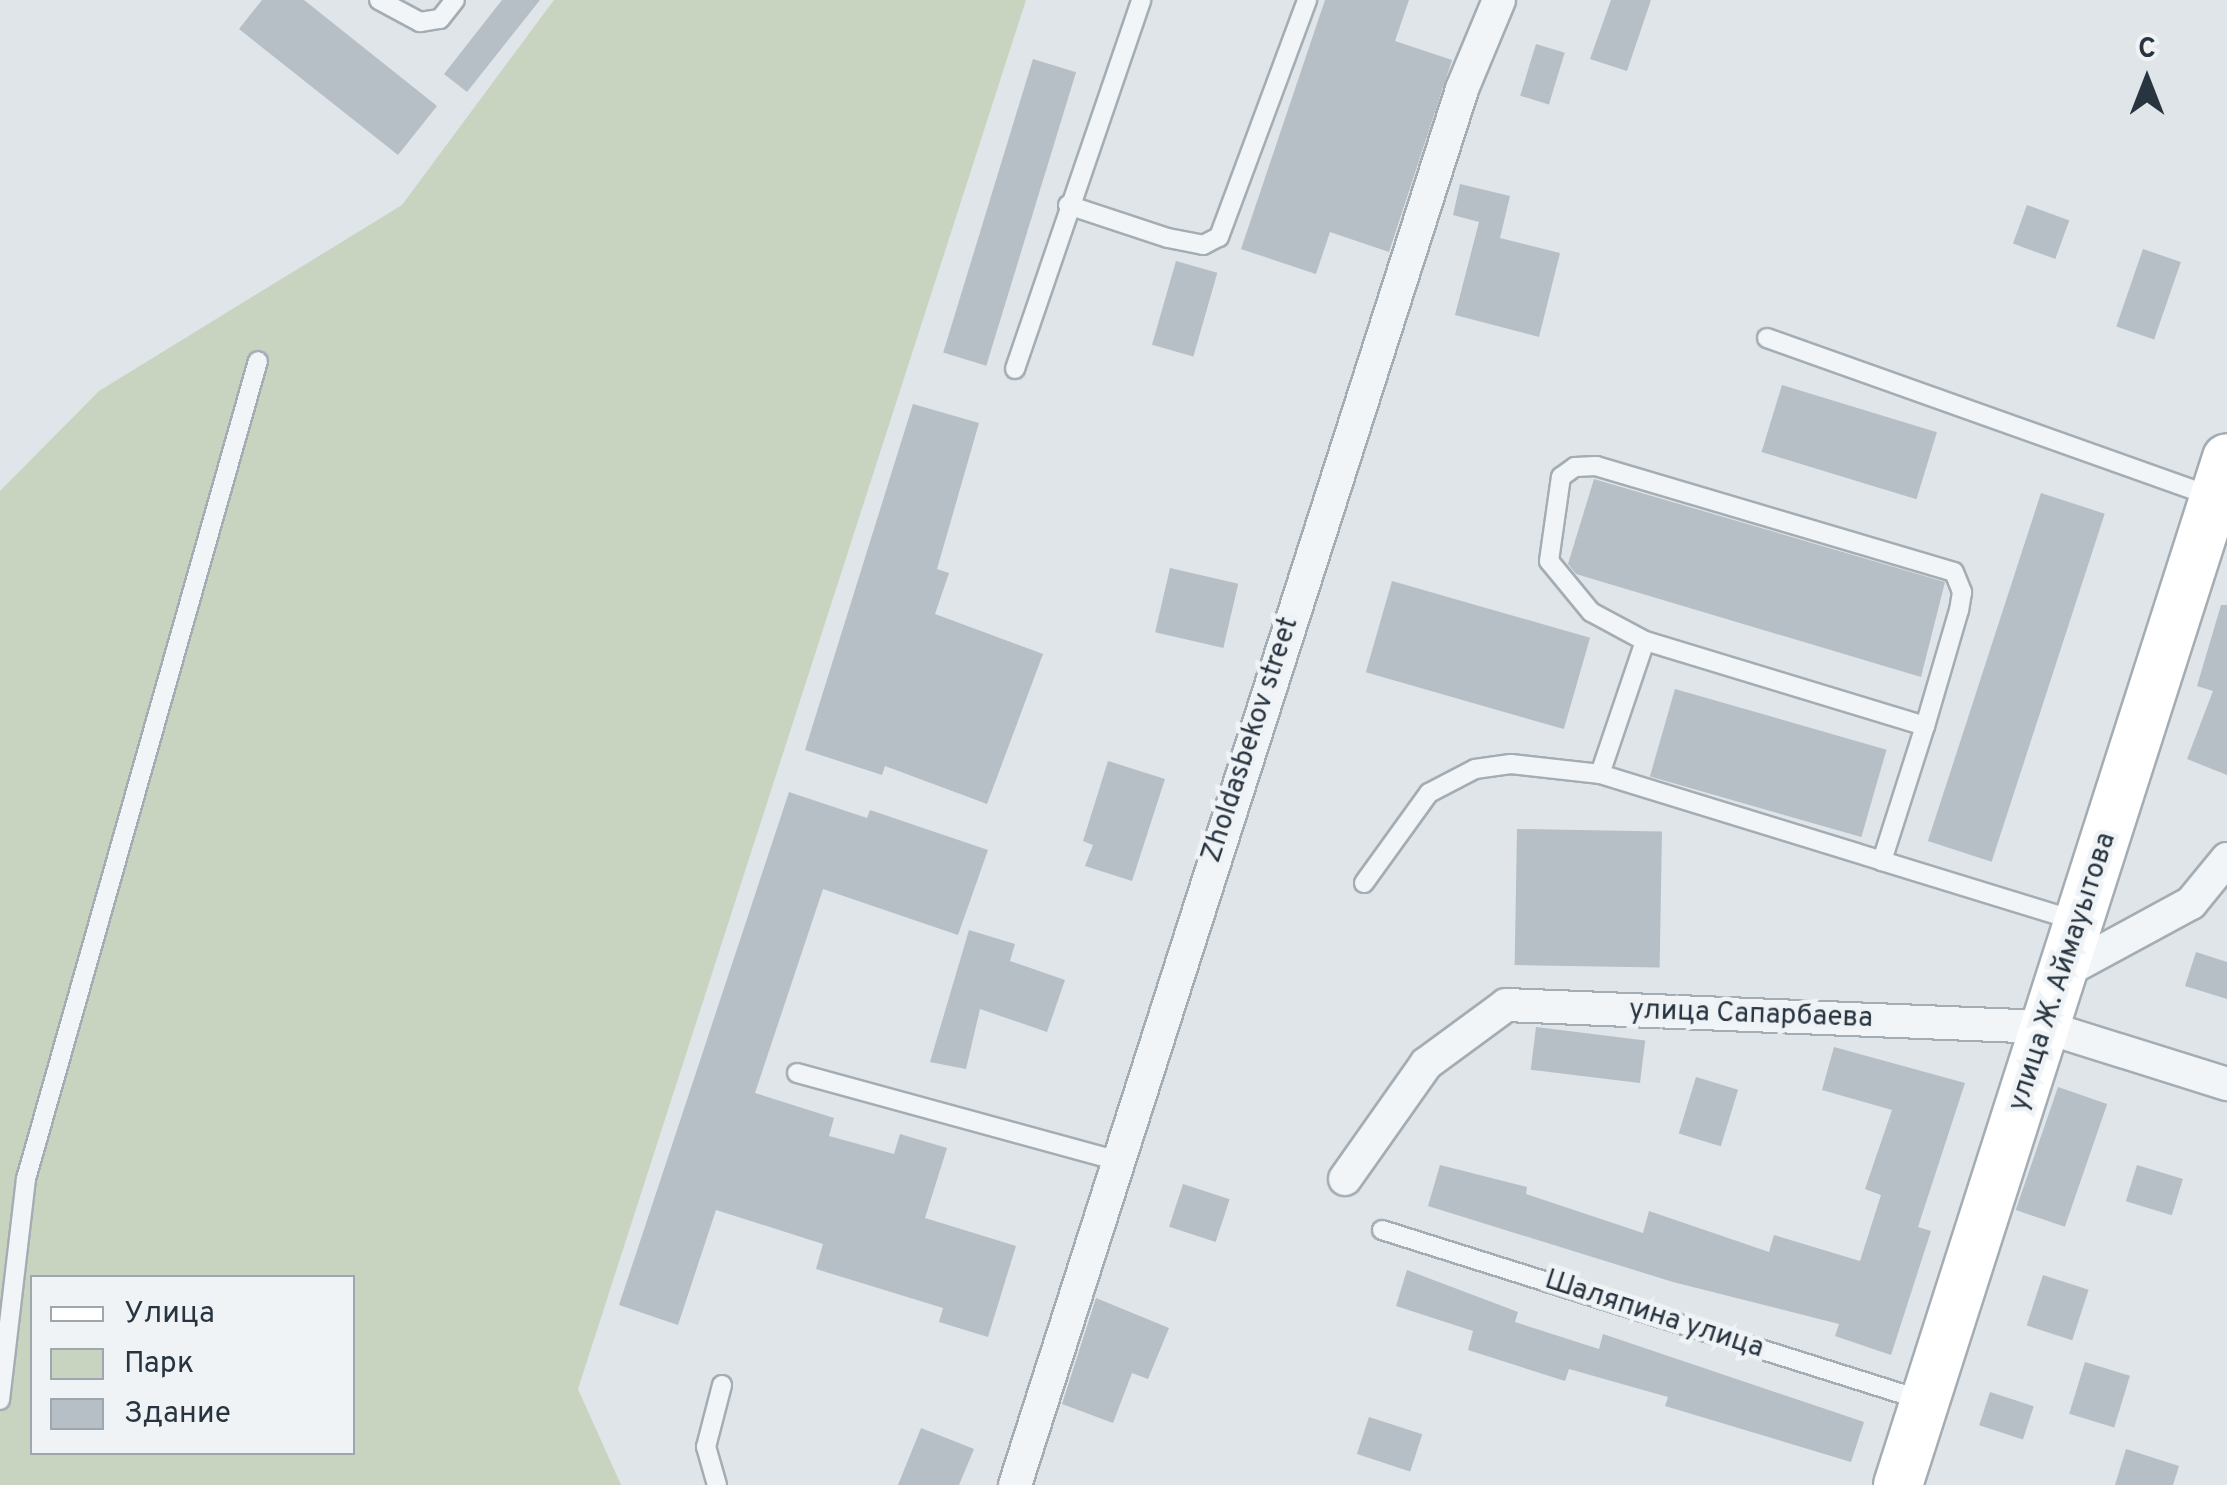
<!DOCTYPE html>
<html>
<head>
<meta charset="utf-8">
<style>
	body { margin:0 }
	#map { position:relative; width:2227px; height:1485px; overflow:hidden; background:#dfe5e9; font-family:Overpass,sans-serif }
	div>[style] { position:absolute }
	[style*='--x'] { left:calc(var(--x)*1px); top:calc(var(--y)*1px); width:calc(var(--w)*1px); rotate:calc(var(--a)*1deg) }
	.green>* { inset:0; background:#c8d3c0 }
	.building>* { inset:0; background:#b6bfc6; transform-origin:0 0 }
	.roads { filter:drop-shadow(2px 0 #a4adb3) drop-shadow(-2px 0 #a4adb3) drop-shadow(0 2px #a4adb3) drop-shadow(0 -2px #a4adb3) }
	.lane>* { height:18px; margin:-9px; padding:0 9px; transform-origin:9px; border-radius:9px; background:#f2f5f7 }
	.street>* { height:32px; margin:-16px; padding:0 16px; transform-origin:16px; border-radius:16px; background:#f2f5f7 }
	.secondary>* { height:48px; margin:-24px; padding:0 24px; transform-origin:24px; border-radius:24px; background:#fff }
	span { translate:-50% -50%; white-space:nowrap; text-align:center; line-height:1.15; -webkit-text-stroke:9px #eff3f6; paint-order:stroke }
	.street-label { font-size:28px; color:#283541 }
	.legend { position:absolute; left:30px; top:1275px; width:325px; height:180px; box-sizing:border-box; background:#eff3f6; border:2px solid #9fa7ae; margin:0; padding:12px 18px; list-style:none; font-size:30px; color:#283541 }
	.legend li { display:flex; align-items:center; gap:20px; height:50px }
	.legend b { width:50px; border:2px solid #9fa7ae }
	.north { position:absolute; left:2097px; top:30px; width:100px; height:100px; -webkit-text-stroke:8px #eff3f6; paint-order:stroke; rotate:0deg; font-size:28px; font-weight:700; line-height:40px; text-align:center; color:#283541 }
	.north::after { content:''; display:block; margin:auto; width:35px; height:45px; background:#283541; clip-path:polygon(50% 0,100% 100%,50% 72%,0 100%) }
</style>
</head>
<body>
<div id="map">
	<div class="green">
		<i style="clip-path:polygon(evenodd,554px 0,1026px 0,578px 1389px,621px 1485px,0 1485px,0 491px,99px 391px,402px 205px,554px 0,32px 1278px,352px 1278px,352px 1452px,32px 1452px,32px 1278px)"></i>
	</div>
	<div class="building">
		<i style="clip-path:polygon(262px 0,304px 0,437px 106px,398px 155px,239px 29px)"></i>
		<i style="clip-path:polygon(502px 0,540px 0,467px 92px,444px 74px)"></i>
		<i style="clip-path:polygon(1325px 0,1409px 0,1395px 41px,1452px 60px,1389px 252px,1330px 232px,1316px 274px,1241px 249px)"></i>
		<i style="clip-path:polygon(1611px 0,1651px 0,1627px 71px,1590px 59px)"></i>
		<i style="left:1536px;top:44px;width:30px;height:54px;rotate:17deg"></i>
		<i style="left:1033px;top:59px;width:45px;height:307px;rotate:17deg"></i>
		<i style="clip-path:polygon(1460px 184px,1510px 196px,1500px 238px,1560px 253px,1539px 337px,1455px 315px,1479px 222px,1453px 215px)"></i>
		<i style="left:2027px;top:205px;width:45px;height:41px;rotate:20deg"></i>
		<i style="left:2143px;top:249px;width:40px;height:82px;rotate:19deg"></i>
		<i style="left:1176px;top:261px;width:43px;height:87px;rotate:16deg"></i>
		<i style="left:1782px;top:385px;width:162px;height:70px;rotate:17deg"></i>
		<i style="clip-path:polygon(913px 404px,979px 423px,937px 569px,949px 573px,935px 614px,1043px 654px,987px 804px,885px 766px,882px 775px,805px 750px)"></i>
		<i style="clip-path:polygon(1594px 479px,1945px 582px,1921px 677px,1576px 574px,1568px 564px)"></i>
		<i style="left:2041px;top:493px;width:67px;height:366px;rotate:18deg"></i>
		<i style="left:1170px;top:568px;width:70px;height:66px;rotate:13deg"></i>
		<i style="left:1392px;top:581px;width:206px;height:95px;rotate:16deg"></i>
		<i style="clip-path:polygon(2221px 605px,2227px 605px,2227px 775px,2187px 759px,2213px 691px,2197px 686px)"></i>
		<i style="left:1675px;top:689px;width:220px;height:91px;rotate:16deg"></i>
		<i style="clip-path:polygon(1108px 761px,1165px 779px,1132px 881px,1085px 866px,1093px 845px,1083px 841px)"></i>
		<i style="clip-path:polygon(789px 792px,867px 818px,870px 810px,988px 850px,958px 935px,823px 889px,755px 1093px,834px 1118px,829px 1136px,894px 1154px,900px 1134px,947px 1148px,925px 1218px,1016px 1246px,988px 1337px,939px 1322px,943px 1308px,816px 1269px,823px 1244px,716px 1210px,678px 1325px,619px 1305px)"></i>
		<i style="left:1517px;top:829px;width:145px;height:136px;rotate:1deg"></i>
		<i style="clip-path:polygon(969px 930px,1015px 944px,1010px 961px,1065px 980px,1047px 1032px,980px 1009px,966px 1069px,930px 1062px)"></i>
		<i style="clip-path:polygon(2196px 952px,2227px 962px,2227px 999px,2185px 986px)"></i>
		<i style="left:1536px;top:1027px;width:110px;height:43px;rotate:7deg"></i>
		<i style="clip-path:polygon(1834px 1047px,1965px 1083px,1918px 1227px,1931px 1231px,1891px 1355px,1835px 1336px,1839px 1324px,1673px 1282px,1428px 1206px,1440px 1165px,1527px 1187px,1526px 1194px,1643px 1233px,1649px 1211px,1769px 1252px,1774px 1235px,1860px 1261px,1881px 1195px,1865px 1189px,1892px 1110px,1822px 1090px)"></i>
		<i style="left:1696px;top:1077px;width:44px;height:59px;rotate:17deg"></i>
		<i style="left:2058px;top:1087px;width:52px;height:130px;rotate:19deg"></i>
		<i style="left:2137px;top:1165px;width:48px;height:38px;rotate:17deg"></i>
		<i style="left:1183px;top:1184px;width:49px;height:45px;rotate:18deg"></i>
		<i style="clip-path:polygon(1407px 1270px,1518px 1312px,1515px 1322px,1599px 1349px,1603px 1334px,1864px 1422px,1851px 1462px,1665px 1406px,1668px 1397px,1569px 1369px,1565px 1381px,1468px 1350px,1473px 1331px,1396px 1306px)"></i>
		<i style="left:2043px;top:1275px;width:48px;height:53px;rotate:18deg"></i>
		<i style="clip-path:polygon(1096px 1298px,1169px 1328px,1148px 1379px,1132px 1373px,1113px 1423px,1062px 1404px)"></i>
		<i style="left:2085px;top:1362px;width:47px;height:54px;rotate:17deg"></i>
		<i style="left:1990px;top:1392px;width:46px;height:35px;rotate:18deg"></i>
		<i style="left:1369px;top:1417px;width:56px;height:39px;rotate:18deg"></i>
		<i style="clip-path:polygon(921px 1428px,974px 1449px,959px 1485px,898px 1485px)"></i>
		<i style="clip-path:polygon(2126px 1449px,2179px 1466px,2173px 1485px,2115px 1485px)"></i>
	</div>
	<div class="roads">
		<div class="lane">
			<i style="--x:379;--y:0;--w:47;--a:28.2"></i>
			<i style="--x:420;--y:22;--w:20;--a:-9"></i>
			<i style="--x:440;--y:19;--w:24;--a:-52"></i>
			<i style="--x:1068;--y:205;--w:105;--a:18.3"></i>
			<i style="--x:1168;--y:238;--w:36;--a:11"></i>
			<i style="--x:1203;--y:245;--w:18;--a:-27"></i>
			<i style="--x:1219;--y:237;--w:253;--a:-69.6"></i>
			<i style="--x:1767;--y:338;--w:474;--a:19.6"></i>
			<i style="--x:1015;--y:369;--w:390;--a:-71.1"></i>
			<i style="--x:1925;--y:726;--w:293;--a:-163.1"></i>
			<i style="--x:1645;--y:641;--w:61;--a:-151.8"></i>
			<i style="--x:1591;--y:612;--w:66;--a:-129.5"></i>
			<i style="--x:1549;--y:561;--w:85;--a:-81.9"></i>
			<i style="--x:1561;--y:477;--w:17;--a:-36"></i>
			<i style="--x:1575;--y:467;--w:21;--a:-3"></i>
			<i style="--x:1596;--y:466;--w:373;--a:16.5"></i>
			<i style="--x:1954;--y:572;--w:22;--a:68"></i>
			<i style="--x:1962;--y:592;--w:18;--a:99"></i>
			<i style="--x:1959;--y:610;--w:121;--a:106.3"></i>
			<i style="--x:1925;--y:726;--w:142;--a:107.7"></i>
			<i style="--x:1882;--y:861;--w:204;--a:17.1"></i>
			<i style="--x:1600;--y:774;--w:140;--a:-71.3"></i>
			<i style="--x:1364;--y:883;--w:111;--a:-54.2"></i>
			<i style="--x:1429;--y:793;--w:52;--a:-27.6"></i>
			<i style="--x:1475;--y:769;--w:36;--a:-8"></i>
			<i style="--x:1511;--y:764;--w:90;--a:6.4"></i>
			<i style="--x:1600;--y:774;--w:295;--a:17.1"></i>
			<i style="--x:797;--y:1073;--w:330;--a:15.3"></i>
			<i style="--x:1382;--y:1230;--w:569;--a:17.48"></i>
			<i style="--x:0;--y:1400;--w:223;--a:-83.3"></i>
			<i style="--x:26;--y:1179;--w:850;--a:-74.17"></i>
			<i style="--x:717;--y:1485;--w:40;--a:-106"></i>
			<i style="--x:706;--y:1447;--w:64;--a:-75.5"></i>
		</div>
		<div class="street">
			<i style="--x:2062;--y:973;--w:147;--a:-28.5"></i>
			<i style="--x:2191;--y:903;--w:57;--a:-50.7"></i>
			<i style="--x:1345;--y:1179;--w:141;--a:-54.8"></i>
			<i style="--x:1426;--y:1064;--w:99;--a:-36.4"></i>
			<i style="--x:1506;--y:1005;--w:539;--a:2.34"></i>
			<i style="--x:2045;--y:1027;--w:191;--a:17.4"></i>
			<i style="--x:1015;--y:1485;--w:1466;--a:-72.24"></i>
			<i style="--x:1462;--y:89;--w:96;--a:-67.4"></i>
		</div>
		<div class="secondary">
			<i style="--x:1898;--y:1485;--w:1078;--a:-72.24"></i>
		</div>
	</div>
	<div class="street-label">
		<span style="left:1251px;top:740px;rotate:-72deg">Zholdasbekov street</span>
		<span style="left:2063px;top:972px;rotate:-72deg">улица Ж. Аймауытова</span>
		<span style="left:1751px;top:1015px;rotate:2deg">улица Сапарбаева</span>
		<span style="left:1654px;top:1315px;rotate:18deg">Шаляпина улица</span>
	</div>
	<ul class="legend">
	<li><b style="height:12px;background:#fff"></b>Улица</li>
	<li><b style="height:28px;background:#c8d3c0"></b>Парк</li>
	<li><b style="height:28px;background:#b6bfc6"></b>Здание</li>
	</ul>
	<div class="north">С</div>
</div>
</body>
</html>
